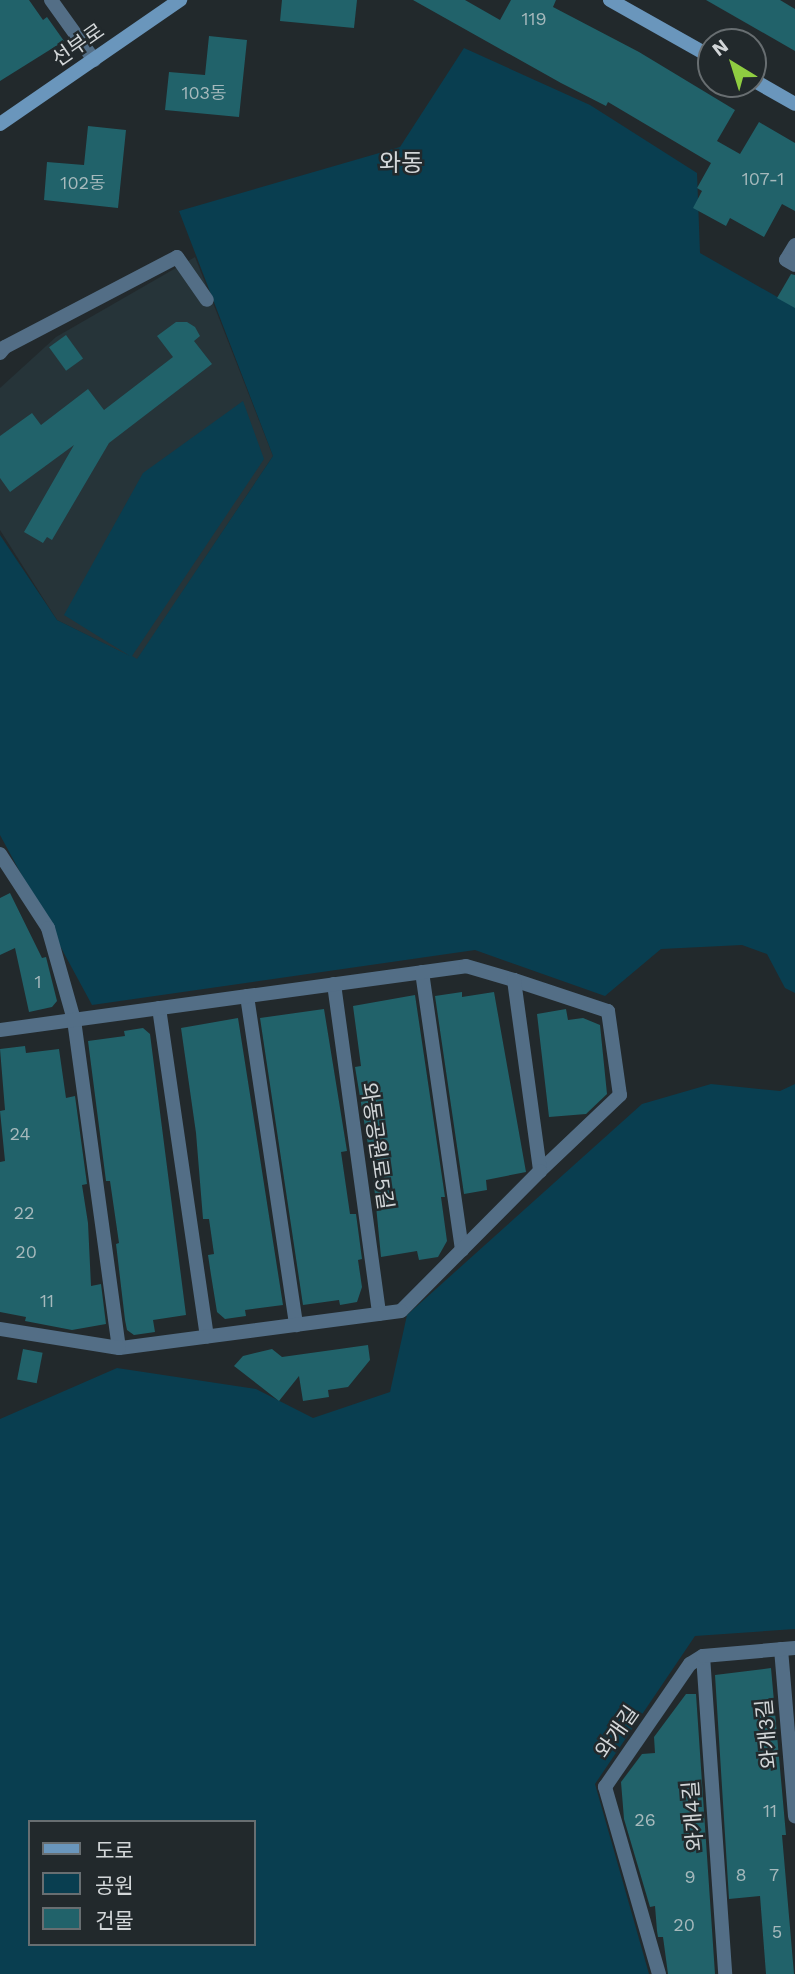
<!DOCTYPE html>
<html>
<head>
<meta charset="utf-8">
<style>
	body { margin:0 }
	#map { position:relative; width:795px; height:1974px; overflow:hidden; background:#22292c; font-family:"Work Sans","Noto Sans KR",sans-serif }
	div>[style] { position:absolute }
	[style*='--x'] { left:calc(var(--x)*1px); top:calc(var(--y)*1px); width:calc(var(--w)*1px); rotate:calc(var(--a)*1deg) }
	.built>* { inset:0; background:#263439 }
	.green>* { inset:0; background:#093e50 }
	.building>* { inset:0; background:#21626a; transform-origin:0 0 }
	.street>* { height:14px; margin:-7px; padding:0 7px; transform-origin:7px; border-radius:7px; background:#536e86 }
	.secondary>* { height:14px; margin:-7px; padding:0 7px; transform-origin:7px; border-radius:7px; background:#6a96bc }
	span { translate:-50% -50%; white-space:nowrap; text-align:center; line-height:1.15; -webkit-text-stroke:5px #22292c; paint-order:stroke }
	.number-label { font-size:18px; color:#a6b9bc }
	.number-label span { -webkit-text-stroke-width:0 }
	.street-label { font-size:21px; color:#d2d6d8 }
	.quarter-label { font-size:24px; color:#d2d6d8 }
	.legend { position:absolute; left:28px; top:1820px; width:228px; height:126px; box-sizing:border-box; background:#22292c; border:2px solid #686e71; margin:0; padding:9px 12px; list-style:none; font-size:21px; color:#d2d6d8 }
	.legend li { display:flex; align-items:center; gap:14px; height:35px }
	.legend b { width:35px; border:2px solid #686e71 }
	.north { position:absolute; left:697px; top:28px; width:70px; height:70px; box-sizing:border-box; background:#22292c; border:2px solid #686e71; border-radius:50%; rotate:322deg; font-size:19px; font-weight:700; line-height:28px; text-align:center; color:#d2d6d8 }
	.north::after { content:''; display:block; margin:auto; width:24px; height:32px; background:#8fcd41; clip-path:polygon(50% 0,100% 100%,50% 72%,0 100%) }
</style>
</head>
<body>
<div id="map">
	<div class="built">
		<i style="clip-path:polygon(195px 257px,273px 456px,137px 660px,57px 620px,0 530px,0 388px,56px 337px)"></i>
	</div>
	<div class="green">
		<i style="clip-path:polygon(464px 48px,590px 105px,697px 173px,700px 253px,795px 307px,795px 993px,785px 988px,767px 954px,742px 945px,661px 949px,605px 996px,475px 950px,92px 1005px,0 835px,0 535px,57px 620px,130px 656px,64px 615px,143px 473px,243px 401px,264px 459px,132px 656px,137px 659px,273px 456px,179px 211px,400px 147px)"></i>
		<i style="clip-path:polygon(evenodd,711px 1084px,780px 1091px,795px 1084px,795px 1629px,695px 1636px,595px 1784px,649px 1974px,0 1974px,0 1419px,117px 1368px,256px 1389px,313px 1418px,390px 1392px,407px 1315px,642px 1104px,711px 1084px,30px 1822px,254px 1822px,254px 1944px,30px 1944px,30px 1822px)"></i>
	</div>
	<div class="building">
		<i style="clip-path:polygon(0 0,29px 0,43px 20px,47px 17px,64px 41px,0 81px)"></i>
		<i style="clip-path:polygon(282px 0,357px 0,354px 28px,280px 21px)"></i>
		<i style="clip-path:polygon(413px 0,465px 0,500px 20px,511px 0,556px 0,553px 7px,639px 52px,735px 110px,717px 141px,740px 154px,759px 122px,795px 143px,795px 211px,782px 204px,764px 237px,730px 218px,726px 226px,693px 208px,702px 191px,697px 188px,711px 163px,608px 102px,606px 106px,561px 83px)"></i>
		<i style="clip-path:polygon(706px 0,780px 0,795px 9px,795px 51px)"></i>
		<i style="clip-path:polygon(209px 36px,247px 40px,239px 117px,165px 110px,169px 72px,205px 75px)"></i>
		<i style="clip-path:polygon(88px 126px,126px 130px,118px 208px,44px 200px,47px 162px,84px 165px)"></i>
		<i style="clip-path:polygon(791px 274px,795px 275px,795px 308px,777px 298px)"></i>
		<i style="clip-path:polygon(176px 322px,187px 322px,195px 327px,200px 336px,194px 341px,212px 364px,109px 443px,52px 540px,47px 537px,43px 543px,24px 532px,74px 445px,10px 492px,0 478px,0 436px,32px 413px,41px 425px,88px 389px,104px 410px,173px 357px,157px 336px)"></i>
		<i style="left:66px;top:335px;width:29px;height:21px;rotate:54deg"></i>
		<i style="clip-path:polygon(10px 893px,42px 958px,46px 957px,57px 1001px,52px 1007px,29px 1012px,15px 948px,0 955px,0 898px)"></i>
		<i style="clip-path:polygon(462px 992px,462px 997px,494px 992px,526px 1172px,486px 1180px,487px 1190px,464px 1194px,435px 996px)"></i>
		<i style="clip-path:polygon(415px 995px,445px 1197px,441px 1197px,447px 1241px,438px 1257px,419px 1260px,417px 1251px,381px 1257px,373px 1175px,355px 1067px,361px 1066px,353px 1006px)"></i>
		<i style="clip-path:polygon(324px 1009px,347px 1151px,341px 1152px,350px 1214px,356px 1214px,362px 1259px,358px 1260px,362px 1287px,357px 1302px,340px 1305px,339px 1300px,303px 1305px,260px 1018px)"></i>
		<i style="clip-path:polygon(566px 1009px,568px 1020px,583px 1018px,600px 1025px,607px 1094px,586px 1114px,549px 1117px,537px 1014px)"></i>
		<i style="clip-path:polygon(238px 1018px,283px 1305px,245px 1310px,246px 1316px,225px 1319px,217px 1312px,211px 1275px,208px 1255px,214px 1254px,209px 1219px,203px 1219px,196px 1133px,181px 1028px)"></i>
		<i style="clip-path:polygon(143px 1028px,150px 1034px,186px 1315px,153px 1320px,155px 1332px,134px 1335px,127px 1330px,125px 1320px,116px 1244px,119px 1243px,110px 1181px,106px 1181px,88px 1041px,125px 1036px,124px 1031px)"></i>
		<i style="clip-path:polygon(25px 1046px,26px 1053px,59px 1049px,66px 1098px,75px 1096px,87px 1184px,82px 1185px,88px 1223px,91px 1286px,101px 1284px,106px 1324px,72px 1330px,25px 1321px,26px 1317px,0 1312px,0 1162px,5px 1161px,0 1111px,5px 1110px,0 1049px)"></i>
		<i style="clip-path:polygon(368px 1345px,370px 1360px,348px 1387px,328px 1390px,329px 1397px,303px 1401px,299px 1376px,279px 1401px,234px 1366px,243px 1356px,272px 1349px,282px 1357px)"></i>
		<i style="left:23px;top:1349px;width:20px;height:31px;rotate:11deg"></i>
		<i style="clip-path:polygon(771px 1668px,786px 1835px,782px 1835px,794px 1974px,766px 1974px,760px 1896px,729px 1899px,715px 1675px)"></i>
		<i style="clip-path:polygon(686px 1694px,696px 1694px,715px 1974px,668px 1974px,663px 1937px,658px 1937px,657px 1931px,655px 1906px,650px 1907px,624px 1819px,621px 1782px,642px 1754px,655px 1753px,654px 1737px)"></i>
	</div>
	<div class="street">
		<i style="--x:51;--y:0;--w:74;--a:54.4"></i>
		<i style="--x:795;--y:245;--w:17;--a:121"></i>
		<i style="--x:786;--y:260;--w:10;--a:29"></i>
		<i style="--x:0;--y:353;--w:8;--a:-50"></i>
		<i style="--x:5;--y:347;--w:194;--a:-27.6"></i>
		<i style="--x:177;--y:257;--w:52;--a:55.1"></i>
		<i style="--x:0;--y:854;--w:88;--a:57"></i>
		<i style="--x:48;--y:928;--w:96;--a:74.2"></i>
		<i style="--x:74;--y:1020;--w:331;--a:82.2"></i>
		<i style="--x:422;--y:972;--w:281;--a:81.8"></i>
		<i style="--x:514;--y:980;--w:99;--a:18.3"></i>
		<i style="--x:608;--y:1011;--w:85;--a:81.9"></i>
		<i style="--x:620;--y:1095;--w:110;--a:136.5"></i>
		<i style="--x:334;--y:984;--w:333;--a:82.2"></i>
		<i style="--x:247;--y:996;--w:333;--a:81.5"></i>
		<i style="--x:159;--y:1008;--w:332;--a:81.7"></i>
		<i style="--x:0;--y:1030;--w:470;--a:-7.8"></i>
		<i style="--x:466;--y:966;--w:50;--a:16.3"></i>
		<i style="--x:514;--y:980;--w:193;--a:82.2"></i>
		<i style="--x:540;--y:1171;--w:197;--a:134.8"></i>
		<i style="--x:401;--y:1311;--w:284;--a:172.5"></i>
		<i style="--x:119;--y:1348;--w:121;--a:-170.9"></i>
		<i style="--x:781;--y:1649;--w:168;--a:85.2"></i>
		<i style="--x:703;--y:1656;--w:319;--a:86"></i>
		<i style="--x:659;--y:1974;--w:195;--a:-106.1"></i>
		<i style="--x:605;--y:1787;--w:150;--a:-55.4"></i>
		<i style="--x:690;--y:1664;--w:15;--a:-32"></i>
		<i style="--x:703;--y:1656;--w:92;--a:-5"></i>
	</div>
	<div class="secondary">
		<i style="--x:610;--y:0;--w:116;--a:29.4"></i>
		<i style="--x:753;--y:80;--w:48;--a:29.7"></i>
		<i style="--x:0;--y:124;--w:219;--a:-34.6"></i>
	</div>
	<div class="number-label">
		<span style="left:534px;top:19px">119</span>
		<span style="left:204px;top:93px">103동</span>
		<span style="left:763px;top:179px">107-1</span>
		<span style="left:83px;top:183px">102동</span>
		<span style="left:38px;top:982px">1</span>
		<span style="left:20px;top:1134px">24</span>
		<span style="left:24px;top:1213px">22</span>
		<span style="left:26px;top:1252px">20</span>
		<span style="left:47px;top:1301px">11</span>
		<span style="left:770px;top:1811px">11</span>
		<span style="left:645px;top:1820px">26</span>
		<span style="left:741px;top:1875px">8</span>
		<span style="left:774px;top:1875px">7</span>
		<span style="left:690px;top:1877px">9</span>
		<span style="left:684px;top:1925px">20</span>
		<span style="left:777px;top:1932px">5</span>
	</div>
	<div class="street-label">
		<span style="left:78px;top:45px;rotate:-35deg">선부로</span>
		<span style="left:377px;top:1146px;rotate:82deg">와동공원로5길</span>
		<span style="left:617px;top:1732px;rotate:-55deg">와개길</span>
		<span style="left:767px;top:1734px;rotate:-95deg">와개3길</span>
		<span style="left:693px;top:1816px;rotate:-94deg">와개4길</span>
	</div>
	<div class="quarter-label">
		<span style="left:401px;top:164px">와동</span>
	</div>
	<ul class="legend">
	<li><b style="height:9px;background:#6a96bc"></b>도로</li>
	<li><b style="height:19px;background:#093e50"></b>공원</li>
	<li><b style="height:19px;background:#21626a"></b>건물</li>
	</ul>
	<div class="north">N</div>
</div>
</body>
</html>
